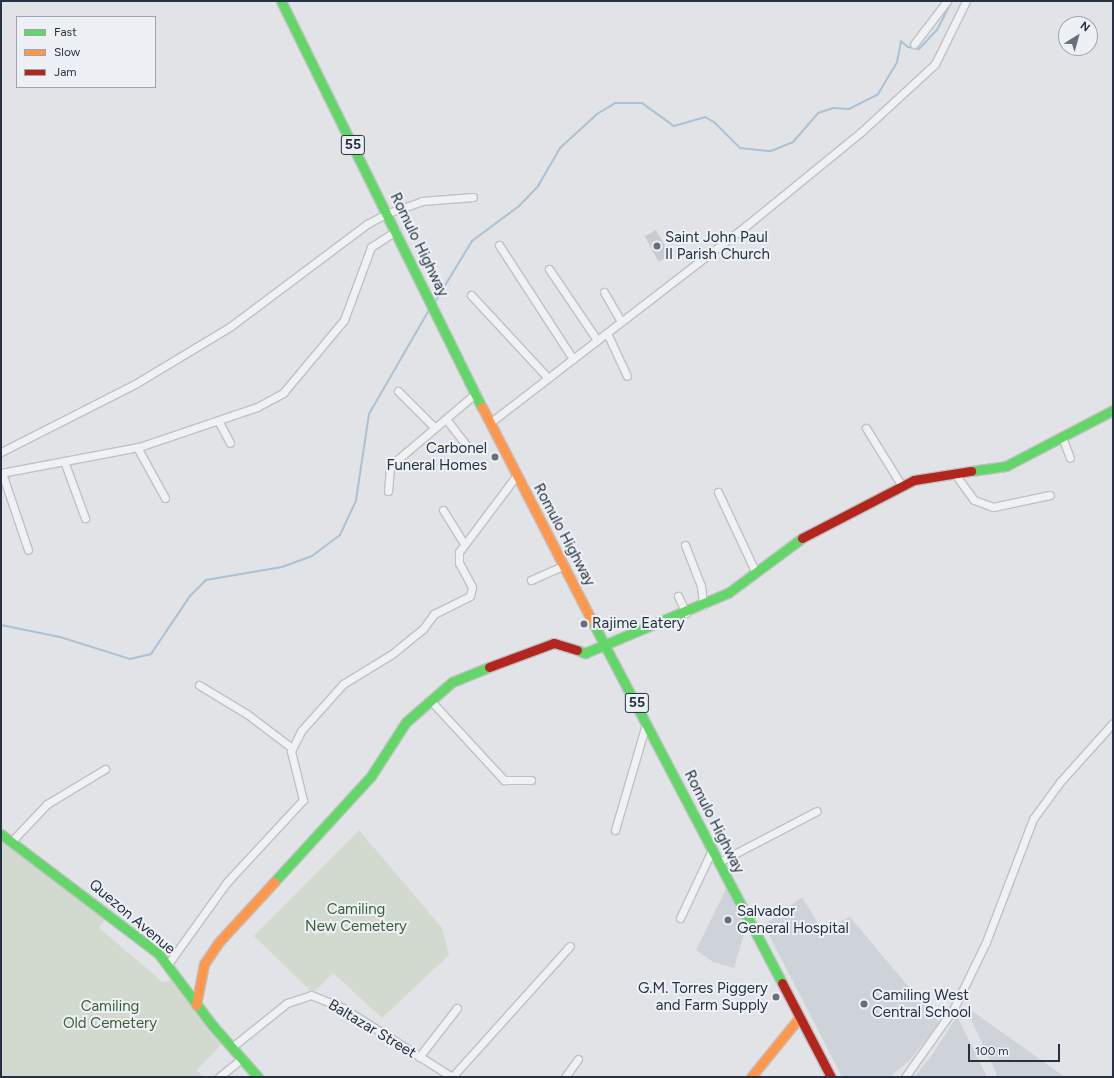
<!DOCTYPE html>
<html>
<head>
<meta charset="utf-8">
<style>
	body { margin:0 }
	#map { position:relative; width:1114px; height:1078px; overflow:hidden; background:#e1e3e6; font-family:Figtree,sans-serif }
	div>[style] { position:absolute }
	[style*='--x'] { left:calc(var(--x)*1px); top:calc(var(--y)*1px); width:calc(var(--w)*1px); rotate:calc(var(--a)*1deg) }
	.built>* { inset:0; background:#ced3da }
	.green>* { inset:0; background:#d2dad0 }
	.stream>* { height:2px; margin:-1px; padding:0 1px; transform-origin:1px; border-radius:1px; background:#acc1d4 }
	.building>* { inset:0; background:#c9cbce; transform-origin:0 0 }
	.roads { filter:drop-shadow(1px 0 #bfc1c4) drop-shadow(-1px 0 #bfc1c4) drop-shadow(0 1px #bfc1c4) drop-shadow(0 -1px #bfc1c4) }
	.street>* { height:7px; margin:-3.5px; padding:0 3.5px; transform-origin:3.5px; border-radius:3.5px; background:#f0f1f3 }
	.fast>* { height:9px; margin:-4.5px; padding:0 4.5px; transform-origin:4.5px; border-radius:4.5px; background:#63d668 }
	.slow>* { height:9px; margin:-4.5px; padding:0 4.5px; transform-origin:4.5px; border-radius:4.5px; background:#ff974d }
	.jam>* { height:9px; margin:-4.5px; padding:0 4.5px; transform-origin:4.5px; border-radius:4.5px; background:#b3261e }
	.dots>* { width:11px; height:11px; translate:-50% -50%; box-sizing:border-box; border:2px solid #edf1f6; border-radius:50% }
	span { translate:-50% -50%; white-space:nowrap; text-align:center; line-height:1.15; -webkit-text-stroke:4px #edf1f6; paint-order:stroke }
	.shield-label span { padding:1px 3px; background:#edf1f6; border:1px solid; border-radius:3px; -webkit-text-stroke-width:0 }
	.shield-label { font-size:14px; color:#263141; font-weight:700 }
	.poi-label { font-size:15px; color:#263141 }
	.left { translate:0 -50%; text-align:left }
	.right { translate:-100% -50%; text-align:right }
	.street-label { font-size:15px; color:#263141 }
	.park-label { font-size:15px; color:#3c5d32 }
	.frame { position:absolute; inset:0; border:2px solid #263141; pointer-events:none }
	.legend { position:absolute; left:16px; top:16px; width:140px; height:72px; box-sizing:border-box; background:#edf1f6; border:1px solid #9da4ae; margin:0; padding:5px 7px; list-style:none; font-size:12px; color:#263141 }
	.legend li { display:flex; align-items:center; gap:8px; height:20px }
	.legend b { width:20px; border:1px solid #9da4ae }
	.north { position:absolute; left:1058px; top:16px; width:40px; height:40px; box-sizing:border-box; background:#edf1f6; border:1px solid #9da4ae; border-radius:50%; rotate:37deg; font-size:11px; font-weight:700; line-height:16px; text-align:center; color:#263141 }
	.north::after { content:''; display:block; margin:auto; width:14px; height:18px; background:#676f7b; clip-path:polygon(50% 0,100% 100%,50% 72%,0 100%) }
	.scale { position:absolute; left:968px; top:1044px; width:92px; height:18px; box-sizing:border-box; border:2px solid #263141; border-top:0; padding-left:5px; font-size:12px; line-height:14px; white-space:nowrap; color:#263141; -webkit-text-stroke:3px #edf1f6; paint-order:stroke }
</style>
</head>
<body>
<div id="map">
	<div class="built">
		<i style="clip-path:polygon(727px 887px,750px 931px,744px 934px,734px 968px,713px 962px,696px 950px)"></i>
		<i style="clip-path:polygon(802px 897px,822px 930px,850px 917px,939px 1023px,909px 1061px,890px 1077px,842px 1077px,764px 925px)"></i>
		<i style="clip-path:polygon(965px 1006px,1065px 1077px,998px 1077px)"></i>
		<i style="clip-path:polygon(957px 1016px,987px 1077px,914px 1077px,932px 1055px)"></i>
	</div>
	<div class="green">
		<i style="clip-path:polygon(359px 830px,442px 928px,449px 955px,382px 1018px,333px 973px,313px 993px,254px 936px)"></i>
		<i style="clip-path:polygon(1px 838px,106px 917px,99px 928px,163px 982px,172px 980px,224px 1042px,197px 1070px,203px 1077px,1px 1077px)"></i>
	</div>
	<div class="stream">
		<i style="--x:435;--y:302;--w:71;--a:-58.8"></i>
		<i style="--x:472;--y:241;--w:59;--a:-36.7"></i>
		<i style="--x:519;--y:206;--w:28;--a:-46"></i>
		<i style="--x:538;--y:186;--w:44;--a:-59.9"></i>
		<i style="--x:560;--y:148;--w:50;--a:-42.6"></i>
		<i style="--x:597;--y:114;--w:21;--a:-31"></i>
		<i style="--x:615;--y:103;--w:27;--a:0"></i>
		<i style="--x:642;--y:103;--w:39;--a:36"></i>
		<i style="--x:674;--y:126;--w:32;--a:-16"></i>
		<i style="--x:705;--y:117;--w:10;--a:29"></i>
		<i style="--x:714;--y:122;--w:37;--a:45"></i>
		<i style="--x:740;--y:148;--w:31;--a:6"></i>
		<i style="--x:771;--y:151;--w:24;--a:-22"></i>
		<i style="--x:793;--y:142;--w:38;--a:-49"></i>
		<i style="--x:818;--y:113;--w:16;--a:-18"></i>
		<i style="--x:833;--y:108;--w:16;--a:4"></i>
		<i style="--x:849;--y:109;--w:33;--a:-27"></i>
		<i style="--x:878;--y:94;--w:37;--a:-59"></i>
		<i style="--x:897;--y:62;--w:21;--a:-79"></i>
		<i style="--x:901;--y:41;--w:9;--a:41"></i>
		<i style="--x:908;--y:47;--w:11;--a:10"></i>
		<i style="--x:919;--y:49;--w:26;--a:-47"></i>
		<i style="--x:937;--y:30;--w:33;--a:-63"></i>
		<i style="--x:1;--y:625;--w:60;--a:11.5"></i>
		<i style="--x:60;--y:637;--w:73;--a:17.4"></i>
		<i style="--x:130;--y:659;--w:22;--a:-13"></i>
		<i style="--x:151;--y:654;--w:70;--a:-56.1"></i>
		<i style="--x:190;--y:596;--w:23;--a:-45"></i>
		<i style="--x:206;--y:580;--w:77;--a:-9.7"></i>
		<i style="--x:282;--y:567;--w:32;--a:-20"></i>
		<i style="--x:312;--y:556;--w:35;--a:-37"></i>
		<i style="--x:340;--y:535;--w:38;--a:-65"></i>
		<i style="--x:356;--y:500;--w:87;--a:-81.4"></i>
		<i style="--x:369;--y:414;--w:120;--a:-60"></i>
	</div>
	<div class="building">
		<i style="left:656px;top:230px;width:29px;height:13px;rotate:61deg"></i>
	</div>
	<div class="roads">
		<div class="street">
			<i style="--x:914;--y:44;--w:54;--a:-52.5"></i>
			<i style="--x:499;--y:245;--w:136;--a:57"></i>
			<i style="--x:549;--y:269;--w:86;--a:55.9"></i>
			<i style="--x:604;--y:292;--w:34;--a:60"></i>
			<i style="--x:471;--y:295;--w:113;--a:47.1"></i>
			<i style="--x:607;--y:333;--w:47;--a:65.1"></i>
			<i style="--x:398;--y:391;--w:52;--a:45"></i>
			<i style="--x:446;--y:419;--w:34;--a:52"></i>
			<i style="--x:491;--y:422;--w:323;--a:-37.6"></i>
			<i style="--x:747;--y:225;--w:147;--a:-39.2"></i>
			<i style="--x:861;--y:132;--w:100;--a:-42.6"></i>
			<i style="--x:935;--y:64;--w:70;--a:-63.8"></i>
			<i style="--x:220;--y:424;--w:21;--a:62"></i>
			<i style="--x:866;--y:428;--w:68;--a:58.2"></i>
			<i style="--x:1062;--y:437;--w:22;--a:69"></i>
			<i style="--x:137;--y:447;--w:58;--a:61.2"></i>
			<i style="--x:1;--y:452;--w:150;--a:-26.9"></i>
			<i style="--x:135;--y:384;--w:112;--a:-31.1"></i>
			<i style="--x:231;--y:326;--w:170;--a:-36.9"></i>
			<i style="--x:367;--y:224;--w:24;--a:-28"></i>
			<i style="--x:388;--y:213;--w:36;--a:-19"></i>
			<i style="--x:422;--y:201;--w:51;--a:-4.5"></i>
			<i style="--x:64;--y:461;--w:61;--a:69.8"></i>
			<i style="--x:1;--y:473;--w:140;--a:-10.7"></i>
			<i style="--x:139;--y:447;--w:125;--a:-18.7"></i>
			<i style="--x:257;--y:407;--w:30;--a:-28"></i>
			<i style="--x:283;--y:393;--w:95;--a:-50.1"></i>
			<i style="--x:344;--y:320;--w:78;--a:-69.7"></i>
			<i style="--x:371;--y:247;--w:30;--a:-33"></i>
			<i style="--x:2;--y:473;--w:81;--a:71.3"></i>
			<i style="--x:955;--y:474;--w:32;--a:54"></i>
			<i style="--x:974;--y:500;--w:20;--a:20"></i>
			<i style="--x:993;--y:507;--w:58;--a:-11.9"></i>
			<i style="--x:388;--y:491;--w:25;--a:-85"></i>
			<i style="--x:390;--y:466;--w:113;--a:-40.3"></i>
			<i style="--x:718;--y:492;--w:87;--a:64.9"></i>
			<i style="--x:443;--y:510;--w:39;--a:58"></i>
			<i style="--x:685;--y:545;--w:44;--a:68.7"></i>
			<i style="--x:701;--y:586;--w:19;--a:84"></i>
			<i style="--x:531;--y:580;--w:36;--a:-24"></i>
			<i style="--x:678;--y:596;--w:19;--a:65"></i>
			<i style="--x:199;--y:685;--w:56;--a:31.1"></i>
			<i style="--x:247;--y:714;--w:56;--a:37.1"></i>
			<i style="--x:431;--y:701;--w:108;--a:47.3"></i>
			<i style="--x:504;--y:780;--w:27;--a:0"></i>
			<i style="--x:615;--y:830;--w:110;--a:-73.7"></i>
			<i style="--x:12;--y:841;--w:51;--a:-46.6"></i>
			<i style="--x:47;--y:804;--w:68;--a:-31.1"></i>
			<i style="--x:719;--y:862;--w:110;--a:-27.5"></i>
			<i style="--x:680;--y:918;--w:75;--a:-64.8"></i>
			<i style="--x:168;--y:964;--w:101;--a:-54.3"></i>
			<i style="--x:227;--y:882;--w:112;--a:-47.2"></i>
			<i style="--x:303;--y:800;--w:50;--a:-103.8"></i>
			<i style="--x:291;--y:751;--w:22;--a:-63"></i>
			<i style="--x:301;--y:731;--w:63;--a:-48.2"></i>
			<i style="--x:343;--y:684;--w:57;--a:-31.5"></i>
			<i style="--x:392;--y:654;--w:40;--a:-39"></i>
			<i style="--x:423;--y:629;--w:19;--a:-54"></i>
			<i style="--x:434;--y:614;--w:40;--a:-26.6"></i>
			<i style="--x:470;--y:596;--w:9;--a:-77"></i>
			<i style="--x:472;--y:587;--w:27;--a:-118"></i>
			<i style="--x:459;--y:563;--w:11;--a:-90"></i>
			<i style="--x:459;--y:552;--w:95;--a:-53.1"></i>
			<i style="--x:232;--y:1047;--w:70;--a:-38.7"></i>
			<i style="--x:287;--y:1003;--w:25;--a:-18"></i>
			<i style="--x:311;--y:995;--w:35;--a:22"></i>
			<i style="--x:343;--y:1008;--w:129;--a:32.3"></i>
			<i style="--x:419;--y:1057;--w:62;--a:-52.2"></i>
			<i style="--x:219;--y:1077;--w:28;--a:-39"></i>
			<i style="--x:452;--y:1077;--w:176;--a:-48"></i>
			<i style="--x:565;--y:1077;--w:22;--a:-54"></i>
			<i style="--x:905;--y:1077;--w:85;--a:-54.6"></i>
			<i style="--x:954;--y:1008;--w:73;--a:-64.1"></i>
			<i style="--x:986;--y:942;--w:132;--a:-69.1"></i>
			<i style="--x:1033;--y:819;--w:46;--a:-53.9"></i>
			<i style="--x:1060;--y:782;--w:79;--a:-48.1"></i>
		</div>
		<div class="fast">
			<i style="--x:281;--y:1;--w:453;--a:63.7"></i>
			<i style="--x:971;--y:471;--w:35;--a:-8"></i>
			<i style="--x:1006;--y:466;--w:121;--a:-27.6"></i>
			<i style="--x:592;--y:621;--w:409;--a:62.3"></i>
			<i style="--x:577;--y:650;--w:9;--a:21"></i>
			<i style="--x:585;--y:653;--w:155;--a:-22.8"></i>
			<i style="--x:728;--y:593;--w:92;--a:-36.6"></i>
			<i style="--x:1;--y:834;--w:197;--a:37.2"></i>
			<i style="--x:158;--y:953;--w:91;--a:53"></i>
			<i style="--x:213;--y:1026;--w:68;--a:48.6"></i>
			<i style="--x:274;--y:882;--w:144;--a:-47.5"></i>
			<i style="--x:371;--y:776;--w:64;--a:-57.1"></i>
			<i style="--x:406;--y:722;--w:61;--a:-41"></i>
			<i style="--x:452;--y:682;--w:40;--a:-22"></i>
		</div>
		<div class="slow">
			<i style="--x:482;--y:407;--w:241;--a:62.8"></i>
			<i style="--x:196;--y:1005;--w:42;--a:-79"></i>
			<i style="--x:204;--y:964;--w:25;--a:-56"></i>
			<i style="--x:218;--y:943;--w:83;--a:-47.4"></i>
			<i style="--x:751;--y:1077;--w:76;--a:-50.9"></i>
		</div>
		<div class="jam">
			<i style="--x:802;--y:538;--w:126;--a:-27.4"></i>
			<i style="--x:914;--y:480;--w:58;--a:-9"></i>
			<i style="--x:489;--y:667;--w:69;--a:-20.3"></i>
			<i style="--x:554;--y:643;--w:24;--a:17"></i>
			<i style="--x:782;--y:983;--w:106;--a:62.5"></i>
		</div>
	</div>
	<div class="dots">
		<i style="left:657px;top:246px;background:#676f7b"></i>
		<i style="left:495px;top:457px;background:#676f7b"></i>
		<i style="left:584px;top:624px;background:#676f7b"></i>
		<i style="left:728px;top:920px;background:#676f7b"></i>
		<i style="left:776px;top:997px;background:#676f7b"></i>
		<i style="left:864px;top:1004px;background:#676f7b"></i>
	</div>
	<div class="shield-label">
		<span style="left:353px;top:145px">55</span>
		<span style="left:637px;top:703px">55</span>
	</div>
	<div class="poi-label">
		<span class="left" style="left:665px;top:246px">Saint John Paul<br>II Parish Church</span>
		<span class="right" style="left:487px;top:457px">Carbonel<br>Funeral Homes</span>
		<span class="left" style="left:592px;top:624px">Rajime Eatery</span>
		<span class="left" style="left:737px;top:920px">Salvador<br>General Hospital</span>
		<span class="right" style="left:768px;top:997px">G.M. Torres Piggery<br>and Farm Supply</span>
		<span class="left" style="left:872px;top:1004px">Camiling West<br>Central School</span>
	</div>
	<div class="street-label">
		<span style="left:419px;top:245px;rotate:64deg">Romulo Highway</span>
		<span style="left:564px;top:535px;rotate:62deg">Romulo Highway</span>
		<span style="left:714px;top:822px;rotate:63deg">Romulo Highway</span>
		<span style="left:132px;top:917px;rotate:40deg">Quezon Avenue</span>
		<span style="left:372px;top:1029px;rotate:31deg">Baltazar Street</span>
	</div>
	<div class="park-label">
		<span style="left:356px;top:918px">Camiling<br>New Cemetery</span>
		<span style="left:110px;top:1015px">Camiling<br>Old Cemetery</span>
	</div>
	<div class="frame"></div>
	<ul class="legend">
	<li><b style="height:5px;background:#63d668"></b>Fast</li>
	<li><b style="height:5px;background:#ff974d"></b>Slow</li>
	<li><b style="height:5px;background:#b3261e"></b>Jam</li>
	</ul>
	<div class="north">N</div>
	<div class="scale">100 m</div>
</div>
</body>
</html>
